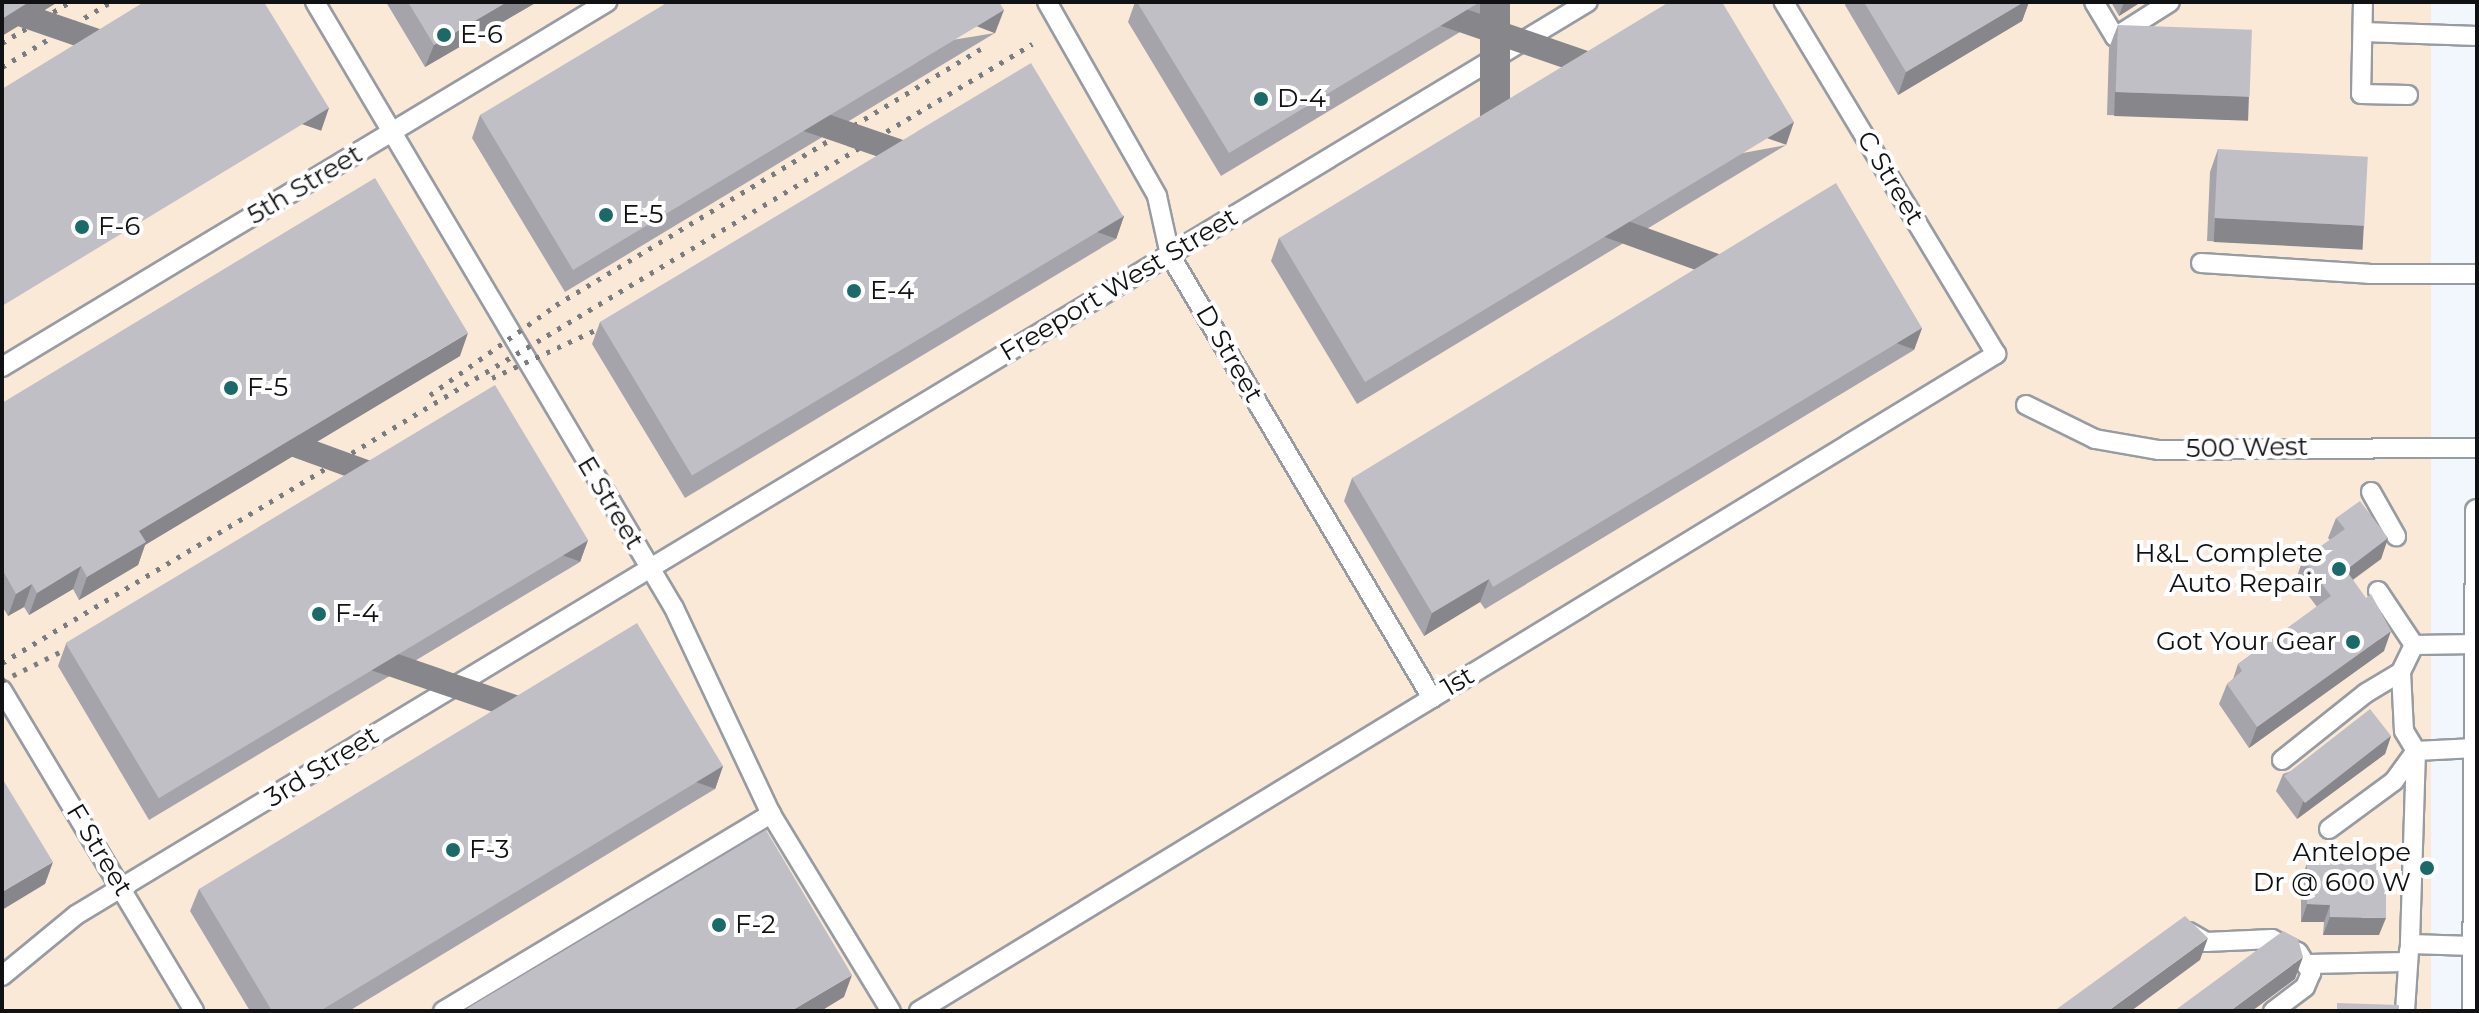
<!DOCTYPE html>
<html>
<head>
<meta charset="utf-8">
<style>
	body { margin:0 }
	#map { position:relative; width:2479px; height:1013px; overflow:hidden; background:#f2f7fd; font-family:Montserrat,sans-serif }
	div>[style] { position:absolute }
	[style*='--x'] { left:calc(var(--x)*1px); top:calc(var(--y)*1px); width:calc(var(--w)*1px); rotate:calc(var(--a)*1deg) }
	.industrial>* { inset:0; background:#fbe9d8; transform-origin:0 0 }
	.roads { filter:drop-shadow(2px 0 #979ca2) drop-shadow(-2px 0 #979ca2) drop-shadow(0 2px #979ca2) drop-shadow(0 -2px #979ca2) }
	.minor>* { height:18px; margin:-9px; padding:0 9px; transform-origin:9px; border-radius:9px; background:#fff }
	.major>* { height:22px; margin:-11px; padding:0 11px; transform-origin:11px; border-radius:11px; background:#fff }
	.rail>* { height:5px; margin-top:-2.5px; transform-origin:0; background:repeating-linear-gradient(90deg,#7a7d80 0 4px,transparent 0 12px) }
	.wall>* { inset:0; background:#a5a4aa }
	.shaded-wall>* { inset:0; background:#86868b; transform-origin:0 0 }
	.building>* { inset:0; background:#c0bfc6; transform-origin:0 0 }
	.dots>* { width:22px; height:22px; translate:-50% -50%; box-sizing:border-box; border:4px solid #fff; border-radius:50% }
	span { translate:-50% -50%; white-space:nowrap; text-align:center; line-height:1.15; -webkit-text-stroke:8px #fff; paint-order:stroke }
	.poi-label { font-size:26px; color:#101113 }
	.left { translate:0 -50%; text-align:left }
	.right { translate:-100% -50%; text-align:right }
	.street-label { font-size:26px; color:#101113 }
	.frame { position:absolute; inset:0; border:4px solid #101113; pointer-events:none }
</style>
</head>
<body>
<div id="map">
	<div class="industrial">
		<i style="left:2px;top:2px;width:2429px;height:1009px"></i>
	</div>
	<div class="roads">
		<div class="minor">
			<i style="--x:315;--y:2;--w:704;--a:59.36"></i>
			<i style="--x:674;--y:608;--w:228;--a:64.8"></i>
			<i style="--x:771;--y:814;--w:231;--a:58.7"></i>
			<i style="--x:1047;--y:2;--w:223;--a:60.4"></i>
			<i style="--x:1157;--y:196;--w:60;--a:77.6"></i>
			<i style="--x:1170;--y:255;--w:515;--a:59.4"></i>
			<i style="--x:2094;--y:2;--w:41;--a:59"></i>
			<i style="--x:2115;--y:37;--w:65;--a:-32.5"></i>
			<i style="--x:2363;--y:2;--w:92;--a:91.2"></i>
			<i style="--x:2361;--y:94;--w:47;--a:1.2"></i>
			<i style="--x:2363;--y:32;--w:114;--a:2"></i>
			<i style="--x:2201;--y:263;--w:168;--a:3.7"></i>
			<i style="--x:2369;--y:274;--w:108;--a:0"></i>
			<i style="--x:2;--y:367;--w:707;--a:-31.1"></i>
			<i style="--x:2026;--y:405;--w:77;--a:26.2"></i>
			<i style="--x:2095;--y:439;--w:65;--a:9.8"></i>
			<i style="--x:2159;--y:450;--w:318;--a:-0.4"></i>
			<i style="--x:2371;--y:492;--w:51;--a:60.4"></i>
			<i style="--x:2378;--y:591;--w:65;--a:56.3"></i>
			<i style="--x:2414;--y:645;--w:62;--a:-0.9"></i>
			<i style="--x:2414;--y:645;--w:30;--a:116"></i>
			<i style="--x:2401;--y:672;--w:59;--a:87.1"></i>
			<i style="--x:2404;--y:731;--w:23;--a:59"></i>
			<i style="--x:2416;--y:751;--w:193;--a:91.8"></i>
			<i style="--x:2410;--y:944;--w:63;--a:1.8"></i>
			<i style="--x:2;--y:690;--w:374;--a:59.1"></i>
			<i style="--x:2416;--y:751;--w:59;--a:-2.9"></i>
			<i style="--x:2282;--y:760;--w:107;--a:-38.6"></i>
			<i style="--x:2366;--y:693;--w:41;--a:-31"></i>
			<i style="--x:2329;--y:829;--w:81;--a:-36.4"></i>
			<i style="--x:2394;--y:781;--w:37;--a:-54"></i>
			<i style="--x:2189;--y:932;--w:20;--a:30"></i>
			<i style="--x:2206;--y:942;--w:66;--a:-2.6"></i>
			<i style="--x:2272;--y:939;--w:29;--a:27"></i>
			<i style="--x:2298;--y:952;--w:25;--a:58"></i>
			<i style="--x:2311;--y:973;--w:15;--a:113"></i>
			<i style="--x:2305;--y:987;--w:40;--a:143"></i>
			<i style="--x:2308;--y:964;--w:98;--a:-1.2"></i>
			<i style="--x:2;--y:976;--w:96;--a:-39.5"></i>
			<i style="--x:76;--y:915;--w:1766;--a:-31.13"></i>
			<i style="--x:443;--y:1011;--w:383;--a:-31"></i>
			<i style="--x:919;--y:1011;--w:1262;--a:-31.38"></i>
			<i style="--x:1996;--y:354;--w:411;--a:-121.1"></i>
			<i style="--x:2405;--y:1011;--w:61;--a:-86.2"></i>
		</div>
		<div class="major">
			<i style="--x:2474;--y:1011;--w:500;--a:-89.66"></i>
		</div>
	</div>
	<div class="rail">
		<i style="--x:2;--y:43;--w:79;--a:-31.1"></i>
		<i style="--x:2;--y:67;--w:127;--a:-30.8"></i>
		<i style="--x:492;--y:378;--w:136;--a:-24.9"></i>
		<i style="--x:430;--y:395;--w:155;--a:-35.5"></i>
		<i style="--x:556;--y:305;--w:496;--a:-31.1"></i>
		<i style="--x:2;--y:663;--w:1202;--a:-31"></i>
		<i style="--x:2;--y:681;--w:87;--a:-26.6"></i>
	</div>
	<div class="wall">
		<i style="clip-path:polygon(386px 2px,537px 2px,425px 67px)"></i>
		<i style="clip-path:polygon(1135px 2px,1510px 2px,1221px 176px,1128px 22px)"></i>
		<i style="clip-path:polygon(1846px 2px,2029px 2px,2022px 21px,1898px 95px,1845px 5px)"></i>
		<i style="clip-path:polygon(2111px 2px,2141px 2px,2119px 16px)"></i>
		<i style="clip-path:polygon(2118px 25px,2249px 97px,2241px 120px,2107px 115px,2109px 48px)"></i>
		<i style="clip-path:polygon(995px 33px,565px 292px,472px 138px,480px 115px)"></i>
		<i style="clip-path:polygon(1786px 145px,1357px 404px,1271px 261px,1279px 238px)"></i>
		<i style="clip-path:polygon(2218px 149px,2364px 226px,2356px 249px,2207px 241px,2210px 172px)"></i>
		<i style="clip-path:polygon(1124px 216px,1116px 239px,685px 498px,592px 344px,600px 322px)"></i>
		<i style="clip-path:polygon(1922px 328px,1914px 350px,1485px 609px,1480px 602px,1424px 636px,1344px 501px,1352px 478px)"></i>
		<i style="clip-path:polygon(460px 356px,145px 545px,138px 565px,79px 600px,73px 589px,29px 615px,24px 607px,8px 616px,2px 606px,2px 403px)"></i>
		<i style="clip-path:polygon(2336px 518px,2388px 538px,2381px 559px,2353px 580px,2384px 651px,2249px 748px,2219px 704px,2227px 684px,2233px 679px,2238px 664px,2317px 607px,2296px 579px,2303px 559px,2330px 540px,2328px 538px)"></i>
		<i style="clip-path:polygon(588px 540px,580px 562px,149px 820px,58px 666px,66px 644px)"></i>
		<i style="clip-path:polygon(2391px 736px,2385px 754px,2297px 819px,2276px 791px,2283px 774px)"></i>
		<i style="clip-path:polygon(723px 766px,715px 789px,349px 1011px,250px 1011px,190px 911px,199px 889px)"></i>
		<i style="clip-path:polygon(2307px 863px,2379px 935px,2323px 935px,2324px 922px,2301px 922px,2301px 880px)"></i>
	</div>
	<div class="shaded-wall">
		<i style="clip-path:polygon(29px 2px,58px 2px,2px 36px,2px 19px)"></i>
		<i style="clip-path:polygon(507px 2px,537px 2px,425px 67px,434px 45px)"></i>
		<i style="left:1480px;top:2px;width:30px;height:293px"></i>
		<i style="clip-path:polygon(2024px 2px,2029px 2px,2022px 21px,1898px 95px,1906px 72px)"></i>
		<i style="clip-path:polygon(2124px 2px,2141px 2px,2119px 16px)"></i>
		<i style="left:1004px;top:10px;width:25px;height:503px;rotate:111deg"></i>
		<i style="left:2115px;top:92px;width:134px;height:24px;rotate:2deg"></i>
		<i style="left:329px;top:108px;width:24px;height:382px;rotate:109deg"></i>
		<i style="left:1794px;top:122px;width:24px;height:502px;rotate:109deg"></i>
		<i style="left:1124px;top:216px;width:24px;height:503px;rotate:109deg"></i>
		<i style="left:2215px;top:218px;width:149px;height:24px;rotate:3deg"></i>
		<i style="left:1922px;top:328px;width:23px;height:501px;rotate:110deg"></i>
		<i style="clip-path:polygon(468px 333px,460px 356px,145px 545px,138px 565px,79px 600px,87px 577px,139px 531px)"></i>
		<i style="clip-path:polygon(2388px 538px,2381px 559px,2338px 590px,2346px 570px)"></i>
		<i style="left:588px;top:540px;width:23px;height:501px;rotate:110deg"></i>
		<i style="clip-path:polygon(81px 566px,73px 589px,29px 615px,37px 593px)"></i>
		<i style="clip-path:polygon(1489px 579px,1480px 602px,1424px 636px,1432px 613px)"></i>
		<i style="clip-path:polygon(32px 584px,24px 607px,8px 616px,16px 594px)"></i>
		<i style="clip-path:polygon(2391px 631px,2384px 651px,2249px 748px,2257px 727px)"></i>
		<i style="clip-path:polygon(2391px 736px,2385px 754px,2297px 819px,2303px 802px)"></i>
		<i style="left:723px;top:766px;width:24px;height:472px;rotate:109deg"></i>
		<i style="clip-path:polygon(53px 862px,45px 884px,2px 910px,2px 892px)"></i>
		<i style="clip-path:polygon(2307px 904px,2330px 905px,2324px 922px,2301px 922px)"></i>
		<i style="clip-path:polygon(2330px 917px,2386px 918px,2379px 935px,2323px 935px)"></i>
		<i style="clip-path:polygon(2208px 938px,2200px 960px,2131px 1011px,2108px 1011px)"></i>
		<i style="clip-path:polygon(2303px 957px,2295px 979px,2252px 1011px,2230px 1011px)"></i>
		<i style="clip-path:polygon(852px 975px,844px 997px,821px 1011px,791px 1011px)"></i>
	</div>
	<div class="building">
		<i style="clip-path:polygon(2px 2px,29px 2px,2px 19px)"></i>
		<i style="clip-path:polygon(144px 2px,264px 2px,329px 108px,2px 306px,2px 89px)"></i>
		<i style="clip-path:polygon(408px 2px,507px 2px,434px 45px)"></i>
		<i style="clip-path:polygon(668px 2px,999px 2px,1004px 10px,573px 270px,480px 115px)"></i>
		<i style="clip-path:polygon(1137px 2px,1480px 2px,1229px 153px)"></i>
		<i style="clip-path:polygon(1669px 2px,1722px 2px,1794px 122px,1365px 382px,1279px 238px)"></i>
		<i style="clip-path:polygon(1864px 2px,2024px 2px,1906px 72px)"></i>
		<i style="left:2118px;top:25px;width:134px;height:67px;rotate:2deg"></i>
		<i style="left:1031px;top:63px;width:179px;height:503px;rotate:59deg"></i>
		<i style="left:2218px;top:149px;width:150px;height:69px;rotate:3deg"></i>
		<i style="clip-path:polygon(375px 178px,468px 333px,139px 531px,146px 542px,87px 577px,81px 566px,37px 593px,32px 584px,16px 594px,2px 569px,2px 403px)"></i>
		<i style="clip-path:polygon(1836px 183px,1922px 328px,1493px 587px,1489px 579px,1432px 613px,1352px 478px)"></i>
		<i style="left:495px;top:385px;width:181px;height:501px;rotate:59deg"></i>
		<i style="clip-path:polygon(2360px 501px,2388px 538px,2346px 570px,2366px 598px,2371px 594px,2391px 631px,2257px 727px,2227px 684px,2242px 671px,2238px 664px,2331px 596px,2303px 559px,2345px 529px,2336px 518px)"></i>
		<i style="clip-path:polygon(637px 623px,723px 766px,320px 1011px,272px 1011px,199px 889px)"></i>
		<i style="left:2370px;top:709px;width:34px;height:109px;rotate:52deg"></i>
		<i style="clip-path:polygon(2px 778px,53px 862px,2px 892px)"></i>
		<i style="clip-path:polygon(766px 830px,852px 975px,791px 1011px,463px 1011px)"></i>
		<i style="clip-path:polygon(2307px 863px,2386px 863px,2386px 918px,2330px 917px,2330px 905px,2307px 904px)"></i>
		<i style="clip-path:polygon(2185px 916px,2208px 938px,2108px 1011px,2054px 1011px)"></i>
		<i style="clip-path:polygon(2283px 931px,2298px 939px,2303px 957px,2230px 1011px,2174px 1011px)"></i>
		<i style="clip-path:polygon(2337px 1003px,2399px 1005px,2399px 1011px,2337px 1011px)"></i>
	</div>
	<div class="dots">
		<i style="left:444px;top:35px;background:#1c696a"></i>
		<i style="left:1261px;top:99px;background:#1c696a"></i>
		<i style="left:606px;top:215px;background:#1c696a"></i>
		<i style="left:82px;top:227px;background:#1c696a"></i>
		<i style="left:854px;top:291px;background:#1c696a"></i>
		<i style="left:231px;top:388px;background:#1c696a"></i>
		<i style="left:2339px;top:569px;background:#1c696a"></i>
		<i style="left:319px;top:614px;background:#1c696a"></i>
		<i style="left:2353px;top:642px;background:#1c696a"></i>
		<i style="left:453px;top:850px;background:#1c696a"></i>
		<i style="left:2427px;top:868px;background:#1c696a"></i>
		<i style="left:719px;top:925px;background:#1c696a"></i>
	</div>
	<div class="poi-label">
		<span class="left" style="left:460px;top:35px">E-6</span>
		<span class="left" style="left:1277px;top:99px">D-4</span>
		<span class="left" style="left:622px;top:215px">E-5</span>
		<span class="left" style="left:98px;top:227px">F-6</span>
		<span class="left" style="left:870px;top:291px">E-4</span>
		<span class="left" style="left:247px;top:388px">F-5</span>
		<span class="right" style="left:2323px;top:569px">H&amp;L Complete<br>Auto Repair</span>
		<span class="left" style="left:335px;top:614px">F-4</span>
		<span class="right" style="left:2337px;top:642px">Got Your Gear</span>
		<span class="left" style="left:469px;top:850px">F-3</span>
		<span class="right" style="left:2411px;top:868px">Antelope<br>Dr @ 600 W</span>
		<span class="left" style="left:735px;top:925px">F-2</span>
	</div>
	<div class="street-label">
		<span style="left:1890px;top:178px;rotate:59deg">C Street</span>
		<span style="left:305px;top:185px;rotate:-31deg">5th Street</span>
		<span style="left:1119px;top:285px;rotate:-31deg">Freeport West Street</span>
		<span style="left:1229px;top:354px;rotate:60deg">D Street</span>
		<span style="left:2247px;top:448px;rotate:-1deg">500 West</span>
		<span style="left:610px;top:503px;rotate:59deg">E Street</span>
		<span style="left:1458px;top:682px;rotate:-31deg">1st</span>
		<span style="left:322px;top:767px;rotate:-32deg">3rd Street</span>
		<span style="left:99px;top:850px;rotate:59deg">F Street</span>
	</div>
	<div class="frame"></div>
</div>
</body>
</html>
